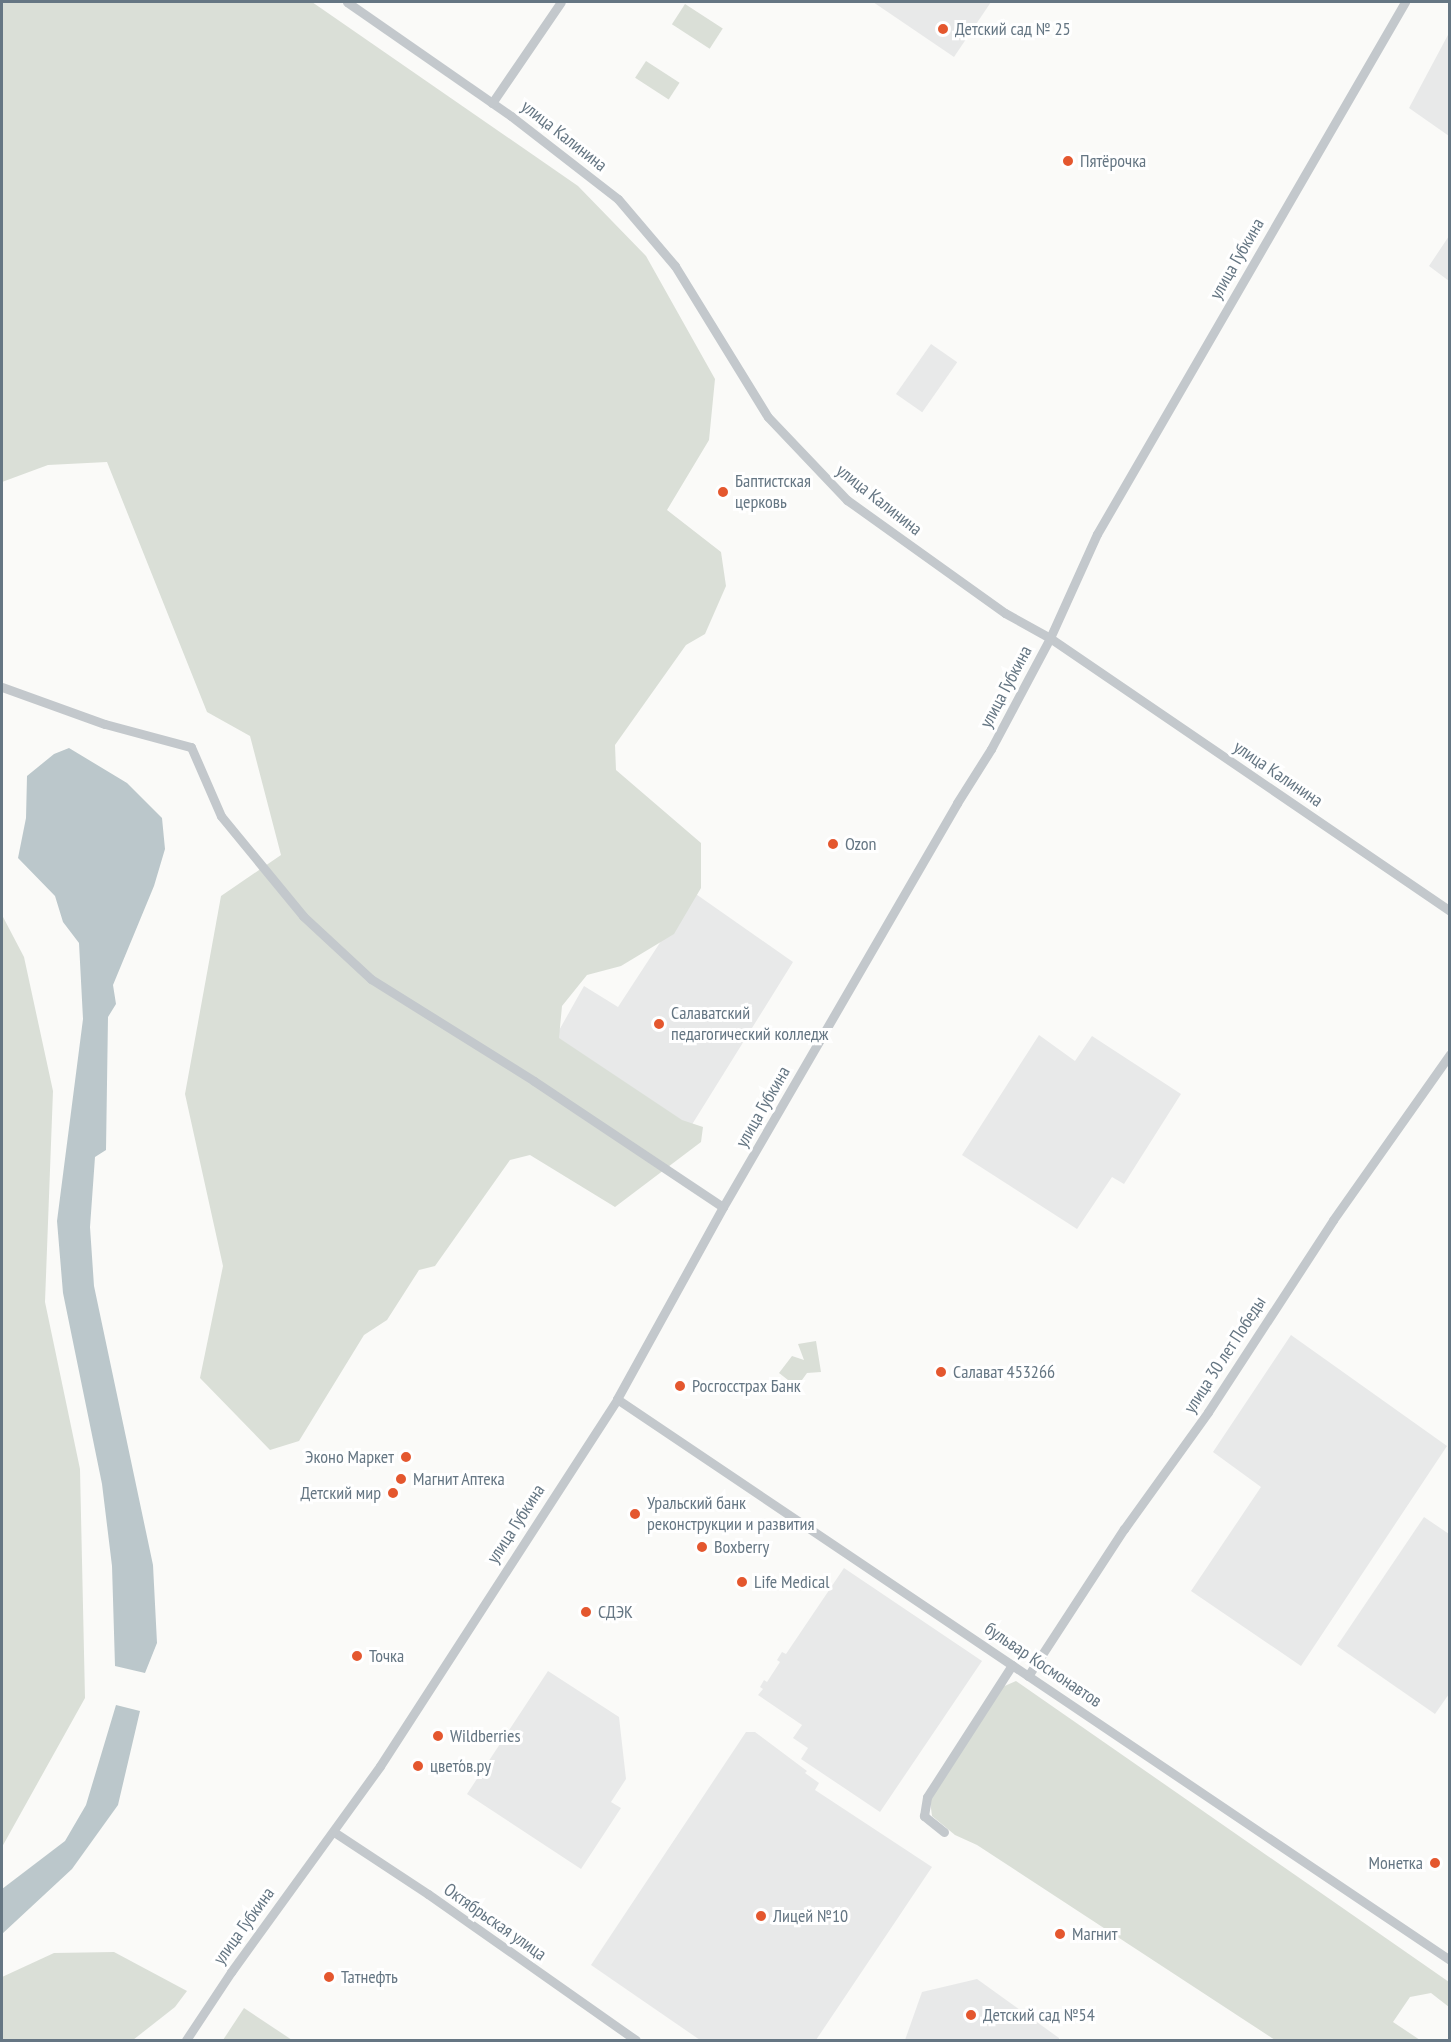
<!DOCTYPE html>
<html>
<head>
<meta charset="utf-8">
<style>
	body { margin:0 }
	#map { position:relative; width:1451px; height:2042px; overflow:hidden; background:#fafaf8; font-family:"PT Sans Narrow",sans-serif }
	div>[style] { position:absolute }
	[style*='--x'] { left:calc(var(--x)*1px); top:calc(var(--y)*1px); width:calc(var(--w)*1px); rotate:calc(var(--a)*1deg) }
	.built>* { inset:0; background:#e8e9e9; transform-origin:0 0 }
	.green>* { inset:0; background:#dadfd7; transform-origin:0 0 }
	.water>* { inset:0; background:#bbc7cb }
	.minor>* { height:9px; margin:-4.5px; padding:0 4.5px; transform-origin:4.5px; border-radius:4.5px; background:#c3c8cc }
	.dots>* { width:16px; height:16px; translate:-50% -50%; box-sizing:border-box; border:3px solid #fff; border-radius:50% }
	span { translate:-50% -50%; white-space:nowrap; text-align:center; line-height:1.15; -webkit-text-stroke:6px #fff; paint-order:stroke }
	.poi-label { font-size:18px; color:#657683 }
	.left { translate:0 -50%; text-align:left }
	.right { translate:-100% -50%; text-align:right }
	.street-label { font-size:18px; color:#657683 }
	.frame { position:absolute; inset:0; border:3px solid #657683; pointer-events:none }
</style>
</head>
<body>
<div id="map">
	<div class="built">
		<i style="clip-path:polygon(873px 2px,991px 2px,954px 57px)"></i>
		<i style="clip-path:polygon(1449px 33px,1450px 136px,1449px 136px,1409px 108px)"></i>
		<i style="clip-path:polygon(1449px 236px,1449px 281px,1429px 266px)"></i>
		<i style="left:931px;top:344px;width:32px;height:61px;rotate:35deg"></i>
		<i style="clip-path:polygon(693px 892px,793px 962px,688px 1131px,553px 1041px,584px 986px,618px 1007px)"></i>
		<i style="clip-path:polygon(1039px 1035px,1075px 1061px,1092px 1036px,1181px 1094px,1124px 1184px,1112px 1177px,1077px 1229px,962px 1155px)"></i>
		<i style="clip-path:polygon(1291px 1335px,1447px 1446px,1301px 1666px,1191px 1591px,1261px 1487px,1213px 1452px)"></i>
		<i style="clip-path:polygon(1424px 1517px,1449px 1534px,1449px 1694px,1435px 1714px,1337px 1646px)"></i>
		<i style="clip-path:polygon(844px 1568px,982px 1661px,880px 1812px,801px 1759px,808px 1748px,793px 1738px,802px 1725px,758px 1695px,763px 1689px,760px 1687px,764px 1680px,767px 1682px,780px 1662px,777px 1660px,782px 1652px,786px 1654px)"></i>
		<i style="clip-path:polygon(548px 1671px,619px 1717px,626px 1779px,611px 1802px,621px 1808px,581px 1869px,467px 1794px)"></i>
		<i style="clip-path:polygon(746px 1732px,755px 1732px,807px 1771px,805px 1773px,819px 1783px,815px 1790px,932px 1867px,816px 2040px,700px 2040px,591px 1965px)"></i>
		<i style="clip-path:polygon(977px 1979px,1059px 2038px,1059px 2040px,905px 2040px,922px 1992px)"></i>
	</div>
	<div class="green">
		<i style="clip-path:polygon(2px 2px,312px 2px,578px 186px,646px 256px,715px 379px,709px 440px,667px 510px,721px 552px,726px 586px,705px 634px,686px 645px,615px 745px,616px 770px,701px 843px,701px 888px,674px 934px,621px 966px,587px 975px,562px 1006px,559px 1038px,682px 1120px,703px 1127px,701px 1142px,615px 1207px,530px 1155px,510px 1160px,435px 1266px,419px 1270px,387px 1320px,364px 1335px,299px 1441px,270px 1450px,200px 1378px,223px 1266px,185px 1094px,221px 896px,281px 855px,250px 736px,207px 712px,107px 462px,48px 465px,2px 482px)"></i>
		<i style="left:685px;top:4px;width:45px;height:24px;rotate:33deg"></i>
		<i style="left:646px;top:61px;width:40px;height:20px;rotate:33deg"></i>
		<i style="clip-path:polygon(2px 915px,24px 957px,53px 1091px,45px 1302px,80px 1469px,85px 1698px,2px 1847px)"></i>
		<i style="clip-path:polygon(816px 1341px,821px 1372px,807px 1373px,797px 1387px,779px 1373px,792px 1356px,804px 1360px,798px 1344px)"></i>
		<i style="clip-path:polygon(1016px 1681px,1449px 1982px,1449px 2007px,1431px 1993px,1410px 1997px,1393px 2022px,1420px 2040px,1275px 2040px,977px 1845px,955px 1835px,932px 1816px,930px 1801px,1000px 1688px)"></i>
		<i style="clip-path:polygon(114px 1952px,187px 1991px,175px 2007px,133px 2040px,2px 2040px,2px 1977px,54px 1953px)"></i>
		<i style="clip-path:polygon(244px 2008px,292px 2040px,223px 2040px)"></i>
	</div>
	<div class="water">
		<i style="clip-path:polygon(69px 748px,127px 783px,162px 818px,165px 849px,154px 886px,113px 985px,116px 1004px,108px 1017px,106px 1150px,95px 1157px,90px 1227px,94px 1286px,153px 1565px,157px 1643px,145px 1673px,115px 1666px,112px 1566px,102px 1484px,63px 1293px,57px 1221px,83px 1019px,79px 943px,63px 922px,55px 896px,18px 858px,26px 818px,27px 776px,54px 754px)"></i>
		<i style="clip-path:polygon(116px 1705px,140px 1711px,118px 1805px,72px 1869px,2px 1934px,2px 1889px,65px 1841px,86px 1805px)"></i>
	</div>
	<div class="minor">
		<i style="--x:347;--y:2;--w:200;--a:34.8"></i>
		<i style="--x:511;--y:116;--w:135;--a:37.8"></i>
		<i style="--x:618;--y:199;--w:88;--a:49.6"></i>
		<i style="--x:675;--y:266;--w:177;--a:58.4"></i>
		<i style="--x:768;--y:417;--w:115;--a:46.4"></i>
		<i style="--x:847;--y:500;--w:194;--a:35.6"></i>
		<i style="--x:1005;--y:613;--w:51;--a:29.1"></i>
		<i style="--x:1050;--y:638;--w:484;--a:34.3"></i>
		<i style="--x:492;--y:103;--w:122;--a:-55.7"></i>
		<i style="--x:2;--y:687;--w:109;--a:19.8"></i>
		<i style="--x:105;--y:724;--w:89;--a:15"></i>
		<i style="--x:191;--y:747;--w:75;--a:66.5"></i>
		<i style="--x:221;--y:816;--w:129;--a:50.6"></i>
		<i style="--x:303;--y:916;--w:93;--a:42.8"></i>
		<i style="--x:371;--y:979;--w:192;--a:32"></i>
		<i style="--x:534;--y:1081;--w:227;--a:33.7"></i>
		<i style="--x:617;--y:1399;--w:1004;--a:33.96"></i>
		<i style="--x:1028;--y:1676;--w:176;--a:-56.9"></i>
		<i style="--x:1124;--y:1529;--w:144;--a:-54.3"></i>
		<i style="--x:1208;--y:1412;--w:229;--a:-56.9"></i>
		<i style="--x:1333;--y:1220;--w:203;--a:-54.8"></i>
		<i style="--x:334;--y:1832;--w:113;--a:33.4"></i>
		<i style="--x:428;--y:1894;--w:254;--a:35.1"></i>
		<i style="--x:944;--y:1832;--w:26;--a:-141"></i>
		<i style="--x:924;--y:1816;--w:19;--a:-81"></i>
		<i style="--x:927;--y:1797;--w:157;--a:-57.2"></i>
		<i style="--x:186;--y:2040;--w:82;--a:-56.5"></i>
		<i style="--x:231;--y:1972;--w:254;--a:-54.1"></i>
		<i style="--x:380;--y:1766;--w:437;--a:-57.1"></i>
		<i style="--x:617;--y:1399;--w:219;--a:-61.1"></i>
		<i style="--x:723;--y:1207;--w:467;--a:-59.9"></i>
		<i style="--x:957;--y:803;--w:64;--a:-57.8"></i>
		<i style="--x:991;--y:749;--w:126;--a:-62"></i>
		<i style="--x:1050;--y:638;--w:114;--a:-65.7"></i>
		<i style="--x:1097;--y:534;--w:615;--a:-59.93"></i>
	</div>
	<div class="dots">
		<i style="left:943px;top:29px;background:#e4572e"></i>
		<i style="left:1068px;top:161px;background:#e4572e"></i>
		<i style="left:723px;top:492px;background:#e4572e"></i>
		<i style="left:833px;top:844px;background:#e4572e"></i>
		<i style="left:659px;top:1024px;background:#e4572e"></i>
		<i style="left:941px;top:1372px;background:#e4572e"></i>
		<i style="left:680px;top:1386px;background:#e4572e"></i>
		<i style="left:406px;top:1457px;background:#e4572e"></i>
		<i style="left:401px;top:1479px;background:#e4572e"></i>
		<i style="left:393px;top:1493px;background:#e4572e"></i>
		<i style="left:635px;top:1514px;background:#e4572e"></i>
		<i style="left:702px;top:1547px;background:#e4572e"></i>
		<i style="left:742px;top:1582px;background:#e4572e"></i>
		<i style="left:586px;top:1612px;background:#e4572e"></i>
		<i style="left:357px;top:1656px;background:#e4572e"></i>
		<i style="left:438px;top:1736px;background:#e4572e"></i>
		<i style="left:418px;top:1766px;background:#e4572e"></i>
		<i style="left:1435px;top:1863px;background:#e4572e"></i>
		<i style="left:761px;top:1916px;background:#e4572e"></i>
		<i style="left:1060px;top:1934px;background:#e4572e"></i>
		<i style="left:329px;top:1977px;background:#e4572e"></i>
		<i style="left:971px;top:2015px;background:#e4572e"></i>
	</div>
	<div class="poi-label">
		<span class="left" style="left:955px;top:29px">Детский сад № 25</span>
		<span class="left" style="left:1080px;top:161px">Пятёрочка</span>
		<span class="left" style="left:735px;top:492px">Баптистская<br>церковь</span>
		<span class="left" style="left:845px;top:844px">Ozon</span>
		<span class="left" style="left:671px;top:1024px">Салаватский<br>педагогический колледж</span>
		<span class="left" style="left:953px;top:1372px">Салават 453266</span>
		<span class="left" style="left:692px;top:1386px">Росгосстрах Банк</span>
		<span class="right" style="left:394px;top:1457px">Эконо Маркет</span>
		<span class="left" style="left:413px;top:1479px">Магнит Аптека</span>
		<span class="right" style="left:381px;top:1493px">Детский мир</span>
		<span class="left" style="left:647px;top:1514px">Уральский банк<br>реконструкции и развития</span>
		<span class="left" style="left:714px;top:1547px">Boxberry</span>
		<span class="left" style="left:754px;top:1582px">Life Medical</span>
		<span class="left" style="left:598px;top:1612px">СДЭК</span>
		<span class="left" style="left:369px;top:1656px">Точка</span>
		<span class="left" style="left:450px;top:1736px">Wildberries</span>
		<span class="left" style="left:430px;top:1766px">цвето́в.ру</span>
		<span class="right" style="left:1423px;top:1863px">Монетка</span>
		<span class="left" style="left:773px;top:1916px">Лицей №10</span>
		<span class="left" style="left:1072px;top:1934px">Магнит</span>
		<span class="left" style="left:341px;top:1977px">Татнефть</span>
		<span class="left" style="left:983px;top:2015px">Детский сад №54</span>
	</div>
	<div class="street-label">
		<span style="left:564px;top:136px;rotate:38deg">улица Калинина</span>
		<span style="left:1237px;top:259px;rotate:-60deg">улица Губкина</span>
		<span style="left:879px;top:500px;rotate:38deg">улица Калинина</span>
		<span style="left:1006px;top:687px;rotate:-62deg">улица Губкина</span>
		<span style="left:1278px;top:774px;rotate:34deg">улица Калинина</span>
		<span style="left:763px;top:1107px;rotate:-60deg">улица Губкина</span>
		<span style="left:1225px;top:1355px;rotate:-57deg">улица 30 лет Победы</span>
		<span style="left:516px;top:1524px;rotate:-57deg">улица Губкина</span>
		<span style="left:1043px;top:1665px;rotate:34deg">бульвар Космонавтов</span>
		<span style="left:495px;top:1922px;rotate:35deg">Октябрьская улица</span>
		<span style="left:244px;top:1926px;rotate:-54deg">улица Губкина</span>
	</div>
	<div class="frame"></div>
</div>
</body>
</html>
